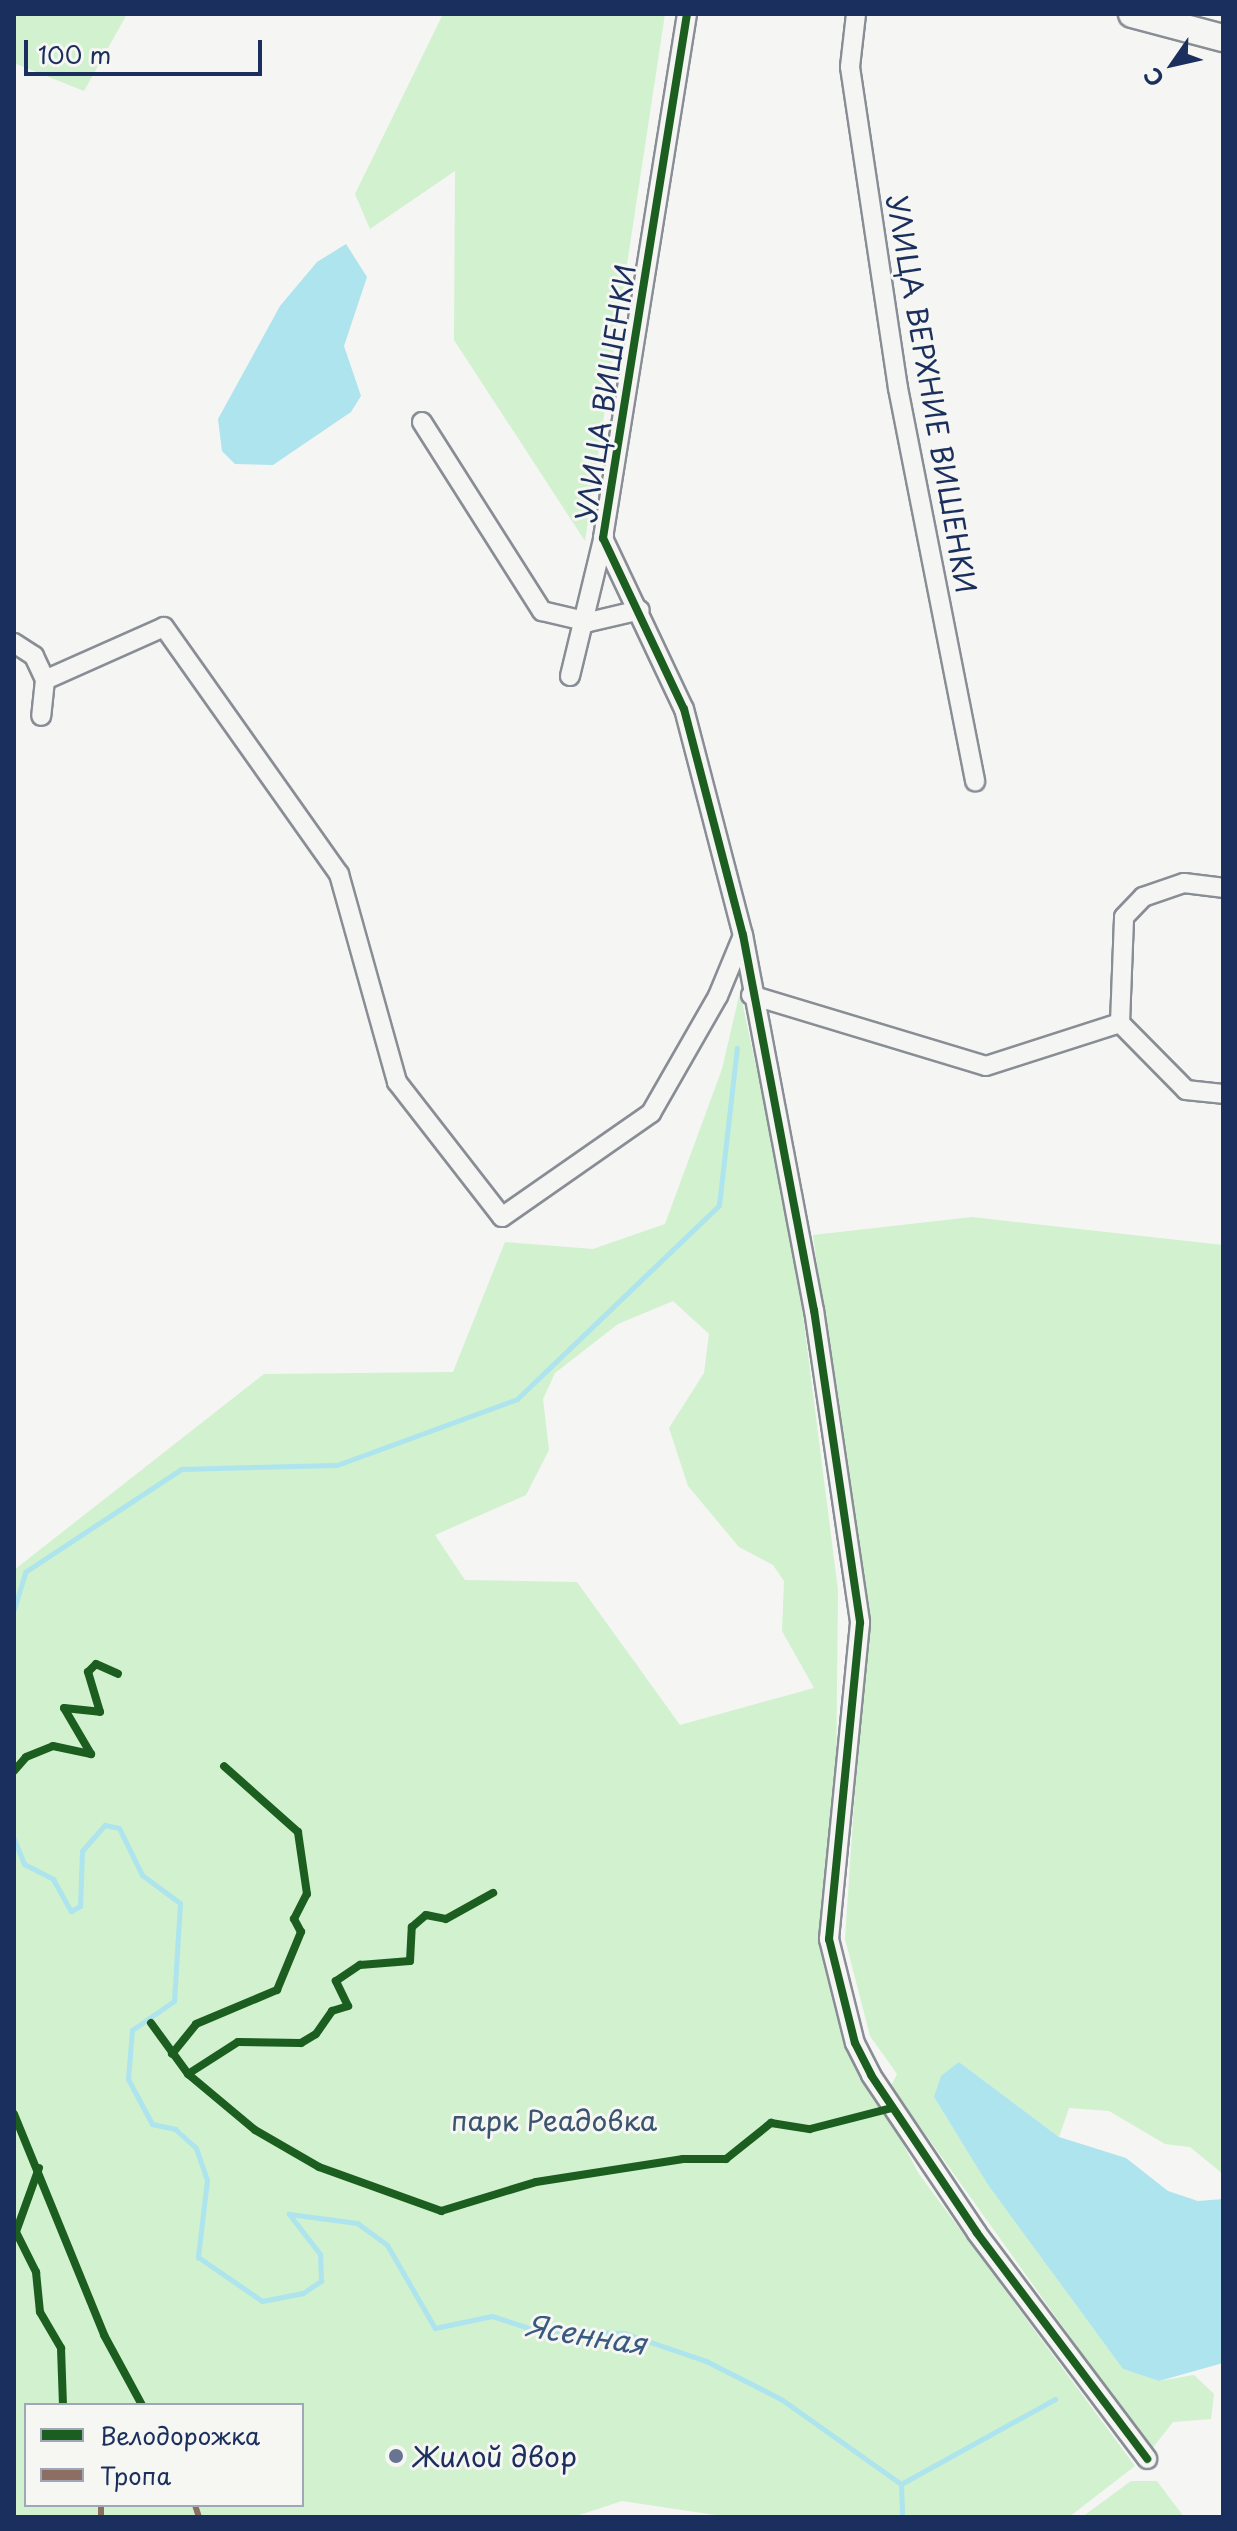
<!DOCTYPE html>
<html>
<head>
<meta charset="utf-8">
<style>
	body { margin:0 }
	#map { position:relative; width:1237px; height:2531px; overflow:hidden; background:#f5f5f3; font-family:"Playpen Sans",sans-serif }
	div>[style] { position:absolute }
	[style*='--x'] { left:calc(var(--x)*1px); top:calc(var(--y)*1px); width:calc(var(--w)*1px); rotate:calc(var(--a)*1deg) }
	.green>* { inset:0; background:#d1f1cf }
	.water>* { inset:0; background:#ade4ed }
	.stream>* { height:5px; margin:-2.5px; padding:0 2.5px; transform-origin:2.5px; border-radius:2.5px; background:#ade4ed }
	.roads { filter:drop-shadow(2px 0 #898d95) drop-shadow(-2px 0 #898d95) drop-shadow(0 2px #898d95) drop-shadow(0 -2px #898d95) }
	.street>* { height:18px; margin:-9px; padding:0 9px; transform-origin:9px; border-radius:9px; background:#f5f5f3 }
	.secondary>* { height:26px; margin:-13px; padding:0 13px; transform-origin:13px; border-radius:13px; background:#f5f5f3 }
	.quiet>* { height:6px; margin-top:-3px; transform-origin:0; background:repeating-linear-gradient(90deg,#8d6e63 0 12px,transparent 0 18px) }
	.cycleway>* { height:8px; margin:-4px; padding:0 4px; transform-origin:4px; border-radius:4px; background:#1b5e20 }
	.dots>* { width:22px; height:22px; translate:-50% -50%; box-sizing:border-box; border:4px solid #f6f6f2; border-radius:50% }
	span { translate:-50% -50%; white-space:nowrap; text-align:center; line-height:1.15; -webkit-text-stroke:6px #f6f6f2; paint-order:stroke }
	.street-label { font-size:28px; color:#1b2f5e }
	.park-label { font-size:28px; color:#39556f }
	.poi-label { font-size:28px; color:#1b2f5e }
	.left { translate:0 -50%; text-align:left }
	.water-label { font-size:30px; color:#385a81; font-style:italic }
	.frame { position:absolute; inset:0; border:16px solid #1b2f5e; pointer-events:none }
	.legend { position:absolute; left:24px; top:2403px; width:280px; height:104px; box-sizing:border-box; background:#f6f6f2; border:2px solid #9ea6b7; margin:0; padding:10px 14px; list-style:none; font-size:24px; color:#1b2f5e }
	.legend li { display:flex; align-items:center; gap:16px; height:40px }
	.legend b { width:40px; border:2px solid #9ea6b7 }
	.north { position:absolute; left:1133px; top:24px; width:80px; height:80px; -webkit-text-stroke:6px #f6f6f2; paint-order:stroke; rotate:236deg; font-size:22px; font-weight:700; line-height:32px; text-align:center; color:#1b2f5e }
	.north::after { content:''; display:block; margin:auto; width:28px; height:36px; background:#1b2f5e; clip-path:polygon(50% 0,100% 100%,50% 72%,0 100%) }
	.scale { position:absolute; left:24px; top:40px; width:238px; height:36px; box-sizing:border-box; border:4px solid #1b2f5e; border-top:0; padding-left:10px; font-size:24px; line-height:28px; white-space:nowrap; color:#1b2f5e; -webkit-text-stroke:6px #f6f6f2; paint-order:stroke }
</style>
</head>
<body>
<div id="map">
	<div class="green">
		<i style="clip-path:polygon(14px 14px,127px 14px,84px 91px,14px 63px)"></i>
		<i style="clip-path:polygon(443px 14px,665px 14px,585px 541px,454px 340px,455px 171px,370px 229px,355px 194px)"></i>
		<i style="clip-path:polygon(evenodd,740px 992px,794px 1245px,838px 1590px,836px 1779px,822px 1950px,850px 2045px,919px 2174px,1135px 2466px,1069px 2517px,729px 2517px,622px 2501px,573px 2517px,14px 2517px,14px 1570px,264px 1374px,453px 1372px,505px 1242px,593px 1249px,665px 1224px,722px 1069px,740px 992px,673px 1301px,709px 1334px,704px 1373px,669px 1428px,688px 1486px,739px 1547px,773px 1565px,784px 1581px,782px 1631px,814px 1688px,680px 1725px,577px 1582px,465px 1580px,435px 1535px,526px 1495px,549px 1450px,543px 1399px,555px 1373px,618px 1324px,673px 1301px,740px 992px,26px 2405px,302px 2405px,302px 2505px,26px 2505px,26px 2405px)"></i>
		<i style="clip-path:polygon(972px 1217px,1223px 1245px,1223px 2174px,1190px 2147px,1165px 2144px,1109px 2111px,1069px 2108px,1059px 2137px,959px 2062px,934px 2097px,988px 2185px,1123px 2369px,1159px 2381px,1194px 2375px,1214px 2394px,1211px 2419px,1173px 2422px,1151px 2450px,891px 2086px,897px 2074px,870px 2036px,845px 1939px,866px 1626px,813px 1235px)"></i>
		<i style="clip-path:polygon(1131px 2481px,1157px 2481px,1184px 2517px,1082px 2517px)"></i>
	</div>
	<div class="water">
		<i style="clip-path:polygon(346px 244px,367px 277px,344px 346px,361px 396px,351px 412px,273px 465px,235px 464px,222px 451px,218px 419px,280px 306px,317px 262px)"></i>
		<i style="clip-path:polygon(959px 2062px,1059px 2137px,1126px 2158px,1168px 2191px,1198px 2201px,1223px 2199px,1223px 2363px,1159px 2381px,1123px 2369px,988px 2185px,934px 2097px,941px 2076px)"></i>
	</div>
	<div class="stream">
		<i style="--x:14;--y:1609;--w:39;--a:-73"></i>
		<i style="--x:25;--y:1572;--w:187;--a:-33.4"></i>
		<i style="--x:181;--y:1469;--w:156;--a:-1.5"></i>
		<i style="--x:337;--y:1465;--w:192;--a:-20.1"></i>
		<i style="--x:517;--y:1399;--w:280;--a:-43.8"></i>
		<i style="--x:719;--y:1205;--w:158;--a:-83.5"></i>
		<i style="--x:14;--y:1839;--w:27;--a:68"></i>
		<i style="--x:24;--y:1864;--w:33;--a:27"></i>
		<i style="--x:53;--y:1879;--w:37;--a:61"></i>
		<i style="--x:71;--y:1911;--w:10;--a:-29"></i>
		<i style="--x:80;--y:1906;--w:55;--a:-87.9"></i>
		<i style="--x:82;--y:1851;--w:35;--a:-49"></i>
		<i style="--x:105;--y:1825;--w:14;--a:12"></i>
		<i style="--x:119;--y:1828;--w:52;--a:63.9"></i>
		<i style="--x:142;--y:1875;--w:47;--a:36.4"></i>
		<i style="--x:180;--y:1903;--w:98;--a:93.5"></i>
		<i style="--x:174;--y:2001;--w:51;--a:145.4"></i>
		<i style="--x:132;--y:2030;--w:49;--a:94.7"></i>
		<i style="--x:128;--y:2079;--w:51;--a:61.9"></i>
		<i style="--x:152;--y:2124;--w:24;--a:12"></i>
		<i style="--x:175;--y:2129;--w:28;--a:42"></i>
		<i style="--x:196;--y:2148;--w:34;--a:71"></i>
		<i style="--x:207;--y:2180;--w:78;--a:96.7"></i>
		<i style="--x:198;--y:2257;--w:78;--a:34.5"></i>
		<i style="--x:262;--y:2301;--w:42;--a:-11"></i>
		<i style="--x:303;--y:2293;--w:22;--a:-34"></i>
		<i style="--x:321;--y:2281;--w:27;--a:-92"></i>
		<i style="--x:320;--y:2254;--w:51;--a:-127.8"></i>
		<i style="--x:289;--y:2214;--w:69;--a:7.5"></i>
		<i style="--x:357;--y:2223;--w:37;--a:36"></i>
		<i style="--x:387;--y:2245;--w:96;--a:60"></i>
		<i style="--x:435;--y:2328;--w:58;--a:-11.9"></i>
		<i style="--x:492;--y:2316;--w:48;--a:18.1"></i>
		<i style="--x:538;--y:2331;--w:86;--a:1.3"></i>
		<i style="--x:624;--y:2333;--w:87;--a:18.9"></i>
		<i style="--x:706;--y:2361;--w:84;--a:26.9"></i>
		<i style="--x:781;--y:2399;--w:147;--a:35.3"></i>
		<i style="--x:901;--y:2484;--w:33;--a:88"></i>
		<i style="--x:901;--y:2484;--w:176;--a:-28.9"></i>
	</div>
	<div class="roads">
		<div class="street">
			<i style="--x:687;--y:14;--w:531;--a:99.11"></i>
			<i style="--x:603;--y:538;--w:189;--a:64.7"></i>
			<i style="--x:684;--y:709;--w:234;--a:75.4"></i>
			<i style="--x:743;--y:935;--w:382;--a:79.3"></i>
			<i style="--x:814;--y:1310;--w:316;--a:81.6"></i>
			<i style="--x:860;--y:1623;--w:318;--a:95.6"></i>
			<i style="--x:829;--y:1939;--w:107;--a:76"></i>
			<i style="--x:855;--y:2043;--w:36;--a:63"></i>
			<i style="--x:871;--y:2075;--w:190;--a:56.1"></i>
			<i style="--x:977;--y:2233;--w:283;--a:53"></i>
			<i style="--x:856;--y:14;--w:53;--a:96.5"></i>
			<i style="--x:850;--y:67;--w:325;--a:81.5"></i>
			<i style="--x:898;--y:388;--w:401;--a:78.9"></i>
			<i style="--x:422;--y:422;--w:224;--a:57.6"></i>
			<i style="--x:542;--y:611;--w:48;--a:13.2"></i>
			<i style="--x:589;--y:622;--w:52;--a:-13.2"></i>
			<i style="--x:14;--y:643;--w:24;--a:33"></i>
			<i style="--x:34;--y:656;--w:26;--a:65"></i>
			<i style="--x:45;--y:680;--w:36;--a:96"></i>
			<i style="--x:570;--y:676;--w:145;--a:-76.4"></i>
			<i style="--x:45;--y:680;--w:130;--a:-24"></i>
			<i style="--x:164;--y:627;--w:303;--a:54.7"></i>
			<i style="--x:339;--y:874;--w:216;--a:74.4"></i>
			<i style="--x:397;--y:1082;--w:171;--a:52.1"></i>
			<i style="--x:502;--y:1217;--w:182;--a:-34.9"></i>
			<i style="--x:651;--y:1113;--w:135;--a:-60.2"></i>
			<i style="--x:718;--y:996;--w:63;--a:-67.5"></i>
			<i style="--x:751;--y:995;--w:245;--a:16.8"></i>
			<i style="--x:986;--y:1066;--w:141;--a:-17.8"></i>
			<i style="--x:1120;--y:1023;--w:106;--a:-87.8"></i>
			<i style="--x:1124;--y:917;--w:28;--a:-46"></i>
			<i style="--x:1143;--y:897;--w:43;--a:-18.9"></i>
			<i style="--x:1184;--y:883;--w:39;--a:7"></i>
			<i style="--x:1120;--y:1023;--w:94;--a:45.4"></i>
			<i style="--x:1186;--y:1090;--w:37;--a:6"></i>
		</div>
		<div class="secondary">
			<i style="--x:1132;--y:14;--w:94;--a:14.8"></i>
		</div>
	</div>
	<div class="quiet">
		<i style="--x:101;--y:2505;--w:12;--a:90"></i>
		<i style="--x:195;--y:2505;--w:13;--a:72"></i>
	</div>
	<div class="cycleway">
		<i style="--x:687;--y:14;--w:531;--a:99.11"></i>
		<i style="--x:603;--y:538;--w:189;--a:64.7"></i>
		<i style="--x:684;--y:709;--w:234;--a:75.4"></i>
		<i style="--x:743;--y:935;--w:382;--a:79.3"></i>
		<i style="--x:814;--y:1310;--w:316;--a:81.6"></i>
		<i style="--x:860;--y:1623;--w:318;--a:95.6"></i>
		<i style="--x:829;--y:1939;--w:107;--a:76"></i>
		<i style="--x:855;--y:2043;--w:36;--a:63"></i>
		<i style="--x:871;--y:2075;--w:190;--a:56.1"></i>
		<i style="--x:977;--y:2233;--w:283;--a:53"></i>
		<i style="--x:14;--y:1771;--w:18;--a:-49"></i>
		<i style="--x:26;--y:1757;--w:29;--a:-22"></i>
		<i style="--x:53;--y:1746;--w:39;--a:12"></i>
		<i style="--x:91;--y:1754;--w:53;--a:-120.4"></i>
		<i style="--x:64;--y:1708;--w:36;--a:6"></i>
		<i style="--x:100;--y:1712;--w:42;--a:-106.7"></i>
		<i style="--x:88;--y:1672;--w:11;--a:-45"></i>
		<i style="--x:96;--y:1664;--w:24;--a:24"></i>
		<i style="--x:151;--y:2023;--w:63;--a:54"></i>
		<i style="--x:188;--y:2074;--w:87;--a:39.9"></i>
		<i style="--x:255;--y:2130;--w:74;--a:30"></i>
		<i style="--x:319;--y:2167;--w:130;--a:19.8"></i>
		<i style="--x:441;--y:2211;--w:99;--a:-17"></i>
		<i style="--x:536;--y:2182;--w:149;--a:-8.9"></i>
		<i style="--x:683;--y:2159;--w:43;--a:0"></i>
		<i style="--x:726;--y:2159;--w:58;--a:-38.7"></i>
		<i style="--x:771;--y:2123;--w:39;--a:9"></i>
		<i style="--x:810;--y:2129;--w:85;--a:-14.4"></i>
		<i style="--x:172;--y:2054;--w:38;--a:-51"></i>
		<i style="--x:196;--y:2024;--w:88;--a:-22.8"></i>
		<i style="--x:277;--y:1990;--w:63;--a:-67.5"></i>
		<i style="--x:301;--y:1932;--w:15;--a:-118"></i>
		<i style="--x:294;--y:1919;--w:28;--a:-63"></i>
		<i style="--x:307;--y:1894;--w:63;--a:-98.3"></i>
		<i style="--x:298;--y:1832;--w:99;--a:-138.3"></i>
		<i style="--x:188;--y:2074;--w:59;--a:-32.6"></i>
		<i style="--x:238;--y:2042;--w:63;--a:0.9"></i>
		<i style="--x:301;--y:2043;--w:17;--a:-31"></i>
		<i style="--x:316;--y:2034;--w:28;--a:-55"></i>
		<i style="--x:332;--y:2011;--w:17;--a:-17"></i>
		<i style="--x:348;--y:2006;--w:28;--a:-116"></i>
		<i style="--x:336;--y:1981;--w:29;--a:-34"></i>
		<i style="--x:360;--y:1965;--w:50;--a:-4.6"></i>
		<i style="--x:410;--y:1961;--w:34;--a:-87"></i>
		<i style="--x:412;--y:1927;--w:18;--a:-41"></i>
		<i style="--x:426;--y:1915;--w:20;--a:11"></i>
		<i style="--x:446;--y:1919;--w:54;--a:-29"></i>
		<i style="--x:14;--y:2114;--w:239;--a:67.8"></i>
		<i style="--x:104;--y:2335;--w:80;--a:61.5"></i>
		<i style="--x:39;--y:2168;--w:68;--a:109.8"></i>
		<i style="--x:16;--y:2232;--w:45;--a:63.4"></i>
		<i style="--x:36;--y:2272;--w:40;--a:84.3"></i>
		<i style="--x:40;--y:2312;--w:42;--a:59.7"></i>
		<i style="--x:61;--y:2348;--w:57;--a:88"></i>
	</div>
	<div class="dots">
		<i style="left:396px;top:2456px;background:#677492"></i>
	</div>
	<div class="street-label">
		<span style="left:605px;top:393px;rotate:-81deg">УЛИЦА ВИШЕНКИ</span>
		<span style="left:932px;top:394px;rotate:80deg">УЛИЦА ВЕРХНИЕ ВИШЕНКИ</span>
	</div>
	<div class="park-label">
		<span style="left:554px;top:2120px">парк Реадовка</span>
	</div>
	<div class="poi-label">
		<span class="left" style="left:412px;top:2456px">Жилой двор</span>
	</div>
	<div class="water-label">
		<span style="left:586px;top:2334px;rotate:9deg">Ясенная</span>
	</div>
	<div class="frame"></div>
	<ul class="legend">
	<li><b style="height:10px;background:#1b5e20"></b>Велодорожка</li>
	<li><b style="height:10px;background:#8d6e63"></b>Тропа</li>
	</ul>
	<div class="north">С</div>
	<div class="scale">100 m</div>
</div>
</body>
</html>
